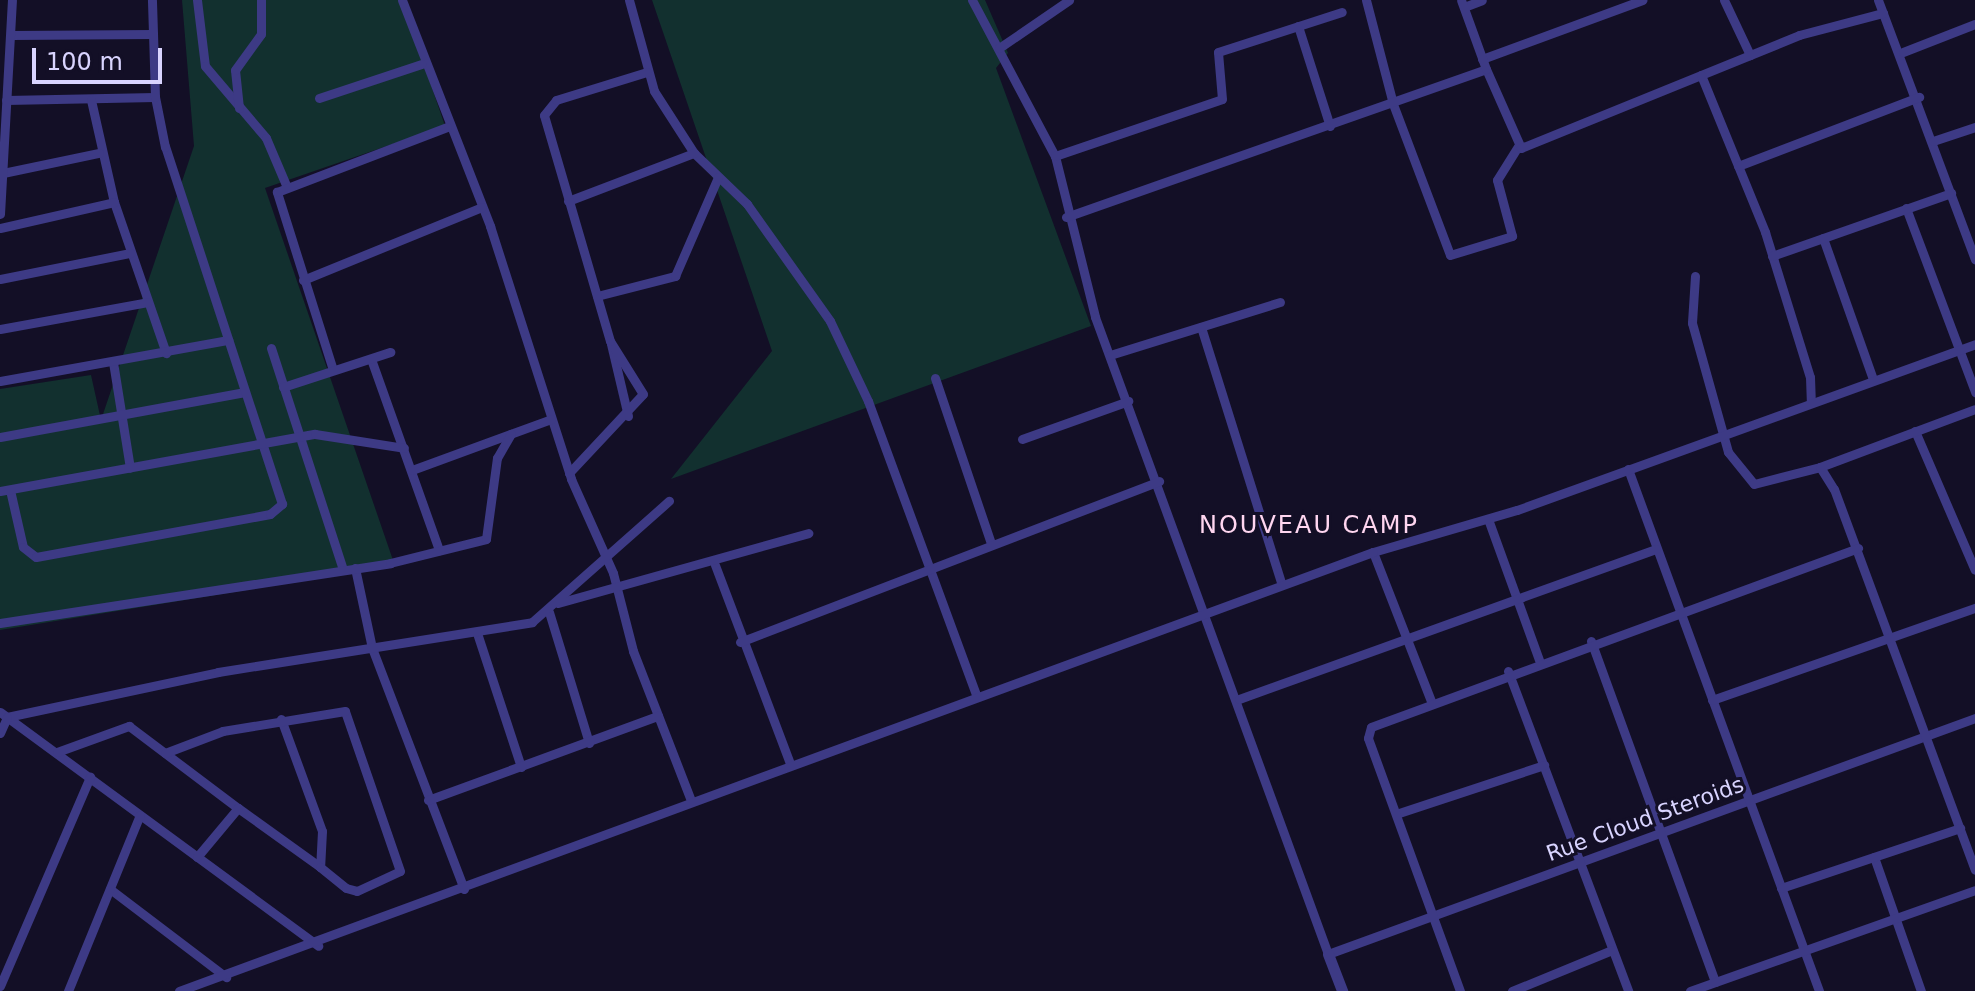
<!DOCTYPE html>
<html>
<head>
<meta charset="utf-8">
<style>
	body { margin:0 }
	#map { position:relative; width:1975px; height:991px; overflow:hidden; background:#130f26; font-family:"DejaVu Sans",sans-serif }
	div>[style] { position:absolute }
	[style*='--x'] { left:calc(var(--x)*1px); top:calc(var(--y)*1px); width:calc(var(--w)*1px); rotate:calc(var(--a)*1deg) }
	.green>* { inset:0; background:#12302f }
	.minor>* { height:9px; margin:-4.5px; padding:0 4.5px; transform-origin:4.5px; border-radius:4.5px; background:#3d3a85 }
	.tertiary>* { height:11px; margin:-5.5px; padding:0 5.5px; transform-origin:5.5px; border-radius:5.5px; background:#3d3a85 }
	span { translate:-50% -50%; white-space:nowrap; text-align:center; line-height:1.15; -webkit-text-stroke:6px #130f26; paint-order:stroke }
	.street-label { font-size:22px; color:#d9d4ff }
	.neighbourhood-label { font-size:24px; color:#ffd6f0; letter-spacing:2px }
	.scale { position:absolute; left:32px; top:48px; width:130px; height:36px; box-sizing:border-box; border:4px solid #d9d4ff; border-top:0; padding-left:10px; font-size:24px; line-height:28px; white-space:nowrap; color:#d9d4ff; -webkit-text-stroke:6px #130f26; paint-order:stroke }
</style>
</head>
<body>
<div id="map">
	<div class="green">
		<i style="clip-path:polygon(182px 0,402px 0,445px 126px,265px 188px,395px 566px,0 630px,0 389px,91px 375px,101px 420px,194px 146px)"></i>
		<i style="clip-path:polygon(652px 0,985px 0,1008px 53px,996px 68px,1091px 326px,671px 479px,772px 351px)"></i>
	</div>
	<div class="minor">
		<i style="--x:197;--y:0;--w:66;--a:83.1"></i>
		<i style="--x:205;--y:66;--w:94;--a:49.7"></i>
		<i style="--x:266;--y:138;--w:51;--a:66.9"></i>
		<i style="--x:402;--y:0;--w:243;--a:68.7"></i>
		<i style="--x:490;--y:226;--w:266;--a:72.2"></i>
		<i style="--x:571;--y:479;--w:103;--a:65.9"></i>
		<i style="--x:613;--y:573;--w:81;--a:75.6"></i>
		<i style="--x:633;--y:651;--w:158;--a:68.8"></i>
		<i style="--x:629;--y:0;--w:94;--a:74.6"></i>
		<i style="--x:654;--y:91;--w:74;--a:57.2"></i>
		<i style="--x:694;--y:153;--w:74;--a:43.9"></i>
		<i style="--x:747;--y:204;--w:143;--a:54.6"></i>
		<i style="--x:830;--y:321;--w:89;--a:64.6"></i>
		<i style="--x:868;--y:401;--w:313;--a:69.8"></i>
		<i style="--x:972;--y:0;--w:177;--a:62"></i>
		<i style="--x:1055;--y:156;--w:166;--a:76"></i>
		<i style="--x:1095;--y:317;--w:678;--a:69.91"></i>
		<i style="--x:1328;--y:954;--w:689;--a:-20.04"></i>
		<i style="--x:1366;--y:0;--w:107;--a:75.4"></i>
		<i style="--x:1393;--y:104;--w:161;--a:69.3"></i>
		<i style="--x:1450;--y:255;--w:65;--a:-17"></i>
		<i style="--x:1512;--y:236;--w:58;--a:-105"></i>
		<i style="--x:1497;--y:180;--w:39;--a:-58"></i>
		<i style="--x:1724;--y:0;--w:61;--a:64.7"></i>
		<i style="--x:1878;--y:0;--w:277;--a:69.5"></i>
		<i style="--x:1464;--y:7;--w:19;--a:-21"></i>
		<i style="--x:1298;--y:26;--w:105;--a:72.3"></i>
		<i style="--x:11;--y:35;--w:142;--a:-0.4"></i>
		<i style="--x:999;--y:48;--w:85;--a:-34.4"></i>
		<i style="--x:1903;--y:52;--w:77;--a:-21.3"></i>
		<i style="--x:1482;--y:59;--w:171;--a:-20.2"></i>
		<i style="--x:1486;--y:69;--w:86;--a:66.1"></i>
		<i style="--x:1521;--y:148;--w:300;--a:-22.1"></i>
		<i style="--x:1799;--y:35;--w:87;--a:-14.7"></i>
		<i style="--x:1701;--y:75;--w:170;--a:67.8"></i>
		<i style="--x:1765;--y:232;--w:152;--a:72.8"></i>
		<i style="--x:1810;--y:377;--w:24;--a:88"></i>
		<i style="--x:319;--y:98;--w:108;--a:-18.4"></i>
		<i style="--x:6;--y:100;--w:149;--a:-1.2"></i>
		<i style="--x:91;--y:100;--w:105;--a:77.3"></i>
		<i style="--x:114;--y:202;--w:160;--a:71"></i>
		<i style="--x:239;--y:108;--w:38;--a:-96"></i>
		<i style="--x:235;--y:70;--w:44;--a:-54.2"></i>
		<i style="--x:261;--y:34;--w:34;--a:-90"></i>
		<i style="--x:1933;--y:141;--w:44;--a:-18.4"></i>
		<i style="--x:1055;--y:156;--w:176;--a:-18.8"></i>
		<i style="--x:1222;--y:99;--w:47;--a:-94.9"></i>
		<i style="--x:1218;--y:52;--w:130;--a:-17.9"></i>
		<i style="--x:1738;--y:166;--w:194;--a:-20.9"></i>
		<i style="--x:3;--y:173;--w:98;--a:-11.8"></i>
		<i style="--x:568;--y:201;--w:135;--a:-20.9"></i>
		<i style="--x:1906;--y:208;--w:197;--a:69.4"></i>
		<i style="--x:0;--y:214;--w:214;--a:-86.8"></i>
		<i style="--x:1066;--y:217;--w:445;--a:-19.4"></i>
		<i style="--x:1486;--y:69;--w:73;--a:-109.9"></i>
		<i style="--x:0;--y:228;--w:117;--a:-12.8"></i>
		<i style="--x:1823;--y:238;--w:150;--a:70.5"></i>
		<i style="--x:1772;--y:256;--w:190;--a:-19.4"></i>
		<i style="--x:1695;--y:276;--w:47;--a:93.7"></i>
		<i style="--x:1692;--y:323;--w:134;--a:74.4"></i>
		<i style="--x:1728;--y:452;--w:41;--a:50.9"></i>
		<i style="--x:1754;--y:484;--w:68;--a:-14.4"></i>
		<i style="--x:1820;--y:467;--w:26;--a:58"></i>
		<i style="--x:1834;--y:489;--w:406;--a:69.7"></i>
		<i style="--x:0;--y:279;--w:133;--a:-11.3"></i>
		<i style="--x:303;--y:280;--w:193;--a:-22.2"></i>
		<i style="--x:597;--y:296;--w:81;--a:-14.4"></i>
		<i style="--x:675;--y:276;--w:108;--a:-66.5"></i>
		<i style="--x:1201;--y:327;--w:268;--a:72.6"></i>
		<i style="--x:0;--y:329;--w:150;--a:-10.3"></i>
		<i style="--x:611;--y:344;--w:74;--a:76.7"></i>
		<i style="--x:271;--y:348;--w:233;--a:72"></i>
		<i style="--x:1110;--y:355;--w:178;--a:-17.3"></i>
		<i style="--x:371;--y:359;--w:203;--a:70.4"></i>
		<i style="--x:113;--y:362;--w:107;--a:80.9"></i>
		<i style="--x:333;--y:370;--w:187;--a:-107.5"></i>
		<i style="--x:277;--y:192;--w:182;--a:-20.9"></i>
		<i style="--x:935;--y:378;--w:174;--a:71.3"></i>
		<i style="--x:0;--y:381;--w:232;--a:-10.2"></i>
		<i style="--x:283;--y:387;--w:113;--a:-18.1"></i>
		<i style="--x:1915;--y:431;--w:151;--a:66.7"></i>
		<i style="--x:0;--y:437;--w:249;--a:-10.4"></i>
		<i style="--x:1022;--y:439;--w:113;--a:-19.7"></i>
		<i style="--x:1820;--y:467;--w:165;--a:-20.5"></i>
		<i style="--x:1628;--y:469;--w:556;--a:69.9"></i>
		<i style="--x:412;--y:470;--w:148;--a:-20.1"></i>
		<i style="--x:569;--y:473;--w:108;--a:-46.9"></i>
		<i style="--x:643;--y:394;--w:62;--a:-121.9"></i>
		<i style="--x:610;--y:341;--w:235;--a:-106.3"></i>
		<i style="--x:544;--y:115;--w:19;--a:-51"></i>
		<i style="--x:556;--y:100;--w:95;--a:-17.1"></i>
		<i style="--x:10;--y:490;--w:58;--a:77.2"></i>
		<i style="--x:23;--y:547;--w:16;--a:38"></i>
		<i style="--x:36;--y:557;--w:238;--a:-10.4"></i>
		<i style="--x:270;--y:514;--w:16;--a:-40"></i>
		<i style="--x:282;--y:504;--w:376;--a:-108.1"></i>
		<i style="--x:165;--y:147;--w:51;--a:-101.3"></i>
		<i style="--x:155;--y:97;--w:97;--a:-91.8"></i>
		<i style="--x:0;--y:491;--w:320;--a:-10.3"></i>
		<i style="--x:315;--y:434;--w:90;--a:8.9"></i>
		<i style="--x:1488;--y:519;--w:150;--a:70.1"></i>
		<i style="--x:715;--y:565;--w:212;--a:69.3"></i>
		<i style="--x:355;--y:568;--w:82;--a:78"></i>
		<i style="--x:372;--y:648;--w:258;--a:69.1"></i>
		<i style="--x:558;--y:603;--w:260;--a:-15.6"></i>
		<i style="--x:549;--y:612;--w:137;--a:73"></i>
		<i style="--x:0;--y:623;--w:395;--a:-8.7"></i>
		<i style="--x:390;--y:563;--w:99;--a:-14"></i>
		<i style="--x:486;--y:539;--w:82;--a:-82.3"></i>
		<i style="--x:497;--y:458;--w:28;--a:-60"></i>
		<i style="--x:477;--y:633;--w:141;--a:71.8"></i>
		<i style="--x:1591;--y:641;--w:363;--a:70"></i>
		<i style="--x:740;--y:642;--w:449;--a:-21"></i>
		<i style="--x:1508;--y:671;--w:342;--a:69.4"></i>
		<i style="--x:1239;--y:699;--w:443;--a:-19.8"></i>
		<i style="--x:1712;--y:700;--w:279;--a:-19.3"></i>
		<i style="--x:1431;--y:701;--w:160;--a:-111.3"></i>
		<i style="--x:1373;--y:552;--w:150;--a:-16.3"></i>
		<i style="--x:1517;--y:510;--w:487;--a:-19.9"></i>
		<i style="--x:0;--y:712;--w:395;--a:36.3"></i>
		<i style="--x:7;--y:717;--w:216;--a:-12"></i>
		<i style="--x:218;--y:672;--w:318;--a:-9"></i>
		<i style="--x:532;--y:622;--w:183;--a:-41.5"></i>
		<i style="--x:281;--y:719;--w:119;--a:69.9"></i>
		<i style="--x:322;--y:831;--w:36;--a:93"></i>
		<i style="--x:0;--y:733;--w:17;--a:-66"></i>
		<i style="--x:57;--y:752;--w:77;--a:-19.9"></i>
		<i style="--x:129;--y:726;--w:136;--a:37"></i>
		<i style="--x:238;--y:808;--w:101;--a:35.7"></i>
		<i style="--x:320;--y:867;--w:33;--a:39"></i>
		<i style="--x:346;--y:888;--w:11;--a:15"></i>
		<i style="--x:357;--y:891;--w:47;--a:-24.9"></i>
		<i style="--x:400;--y:871;--w:169;--a:-109"></i>
		<i style="--x:345;--y:711;--w:124;--a:170.7"></i>
		<i style="--x:223;--y:731;--w:62;--a:159.2"></i>
		<i style="--x:428;--y:800;--w:245;--a:-20.1"></i>
		<i style="--x:1399;--y:813;--w:153;--a:-18.3"></i>
		<i style="--x:197;--y:857;--w:64;--a:-50.1"></i>
		<i style="--x:1874;--y:857;--w:142;--a:70.7"></i>
		<i style="--x:1781;--y:888;--w:189;--a:-18.5"></i>
		<i style="--x:110;--y:889;--w:146;--a:37.2"></i>
		<i style="--x:0;--y:986;--w:228;--a:-66.7"></i>
		<i style="--x:68;--y:991;--w:190;--a:-67.8"></i>
		<i style="--x:179;--y:991;--w:1272;--a:-20.19"></i>
		<i style="--x:1460;--y:991;--w:269;--a:-110"></i>
		<i style="--x:1368;--y:738;--w:11;--a:-75"></i>
		<i style="--x:1371;--y:727;--w:519;--a:-20.18"></i>
		<i style="--x:1512;--y:991;--w:108;--a:-22.3"></i>
		<i style="--x:1690;--y:991;--w:302;--a:-19.5"></i>
	</div>
	<div class="tertiary">
		<i style="--x:1328;--y:954;--w:40;--a:69"></i>
	</div>
	<div class="street-label">
		<span style="left:1645px;top:819px;rotate:-20deg">Rue Cloud Steroids</span>
	</div>
	<div class="neighbourhood-label">
		<span style="left:1309px;top:526px">NOUVEAU CAMP</span>
	</div>
	<div class="scale">100 m</div>
</div>
</body>
</html>
